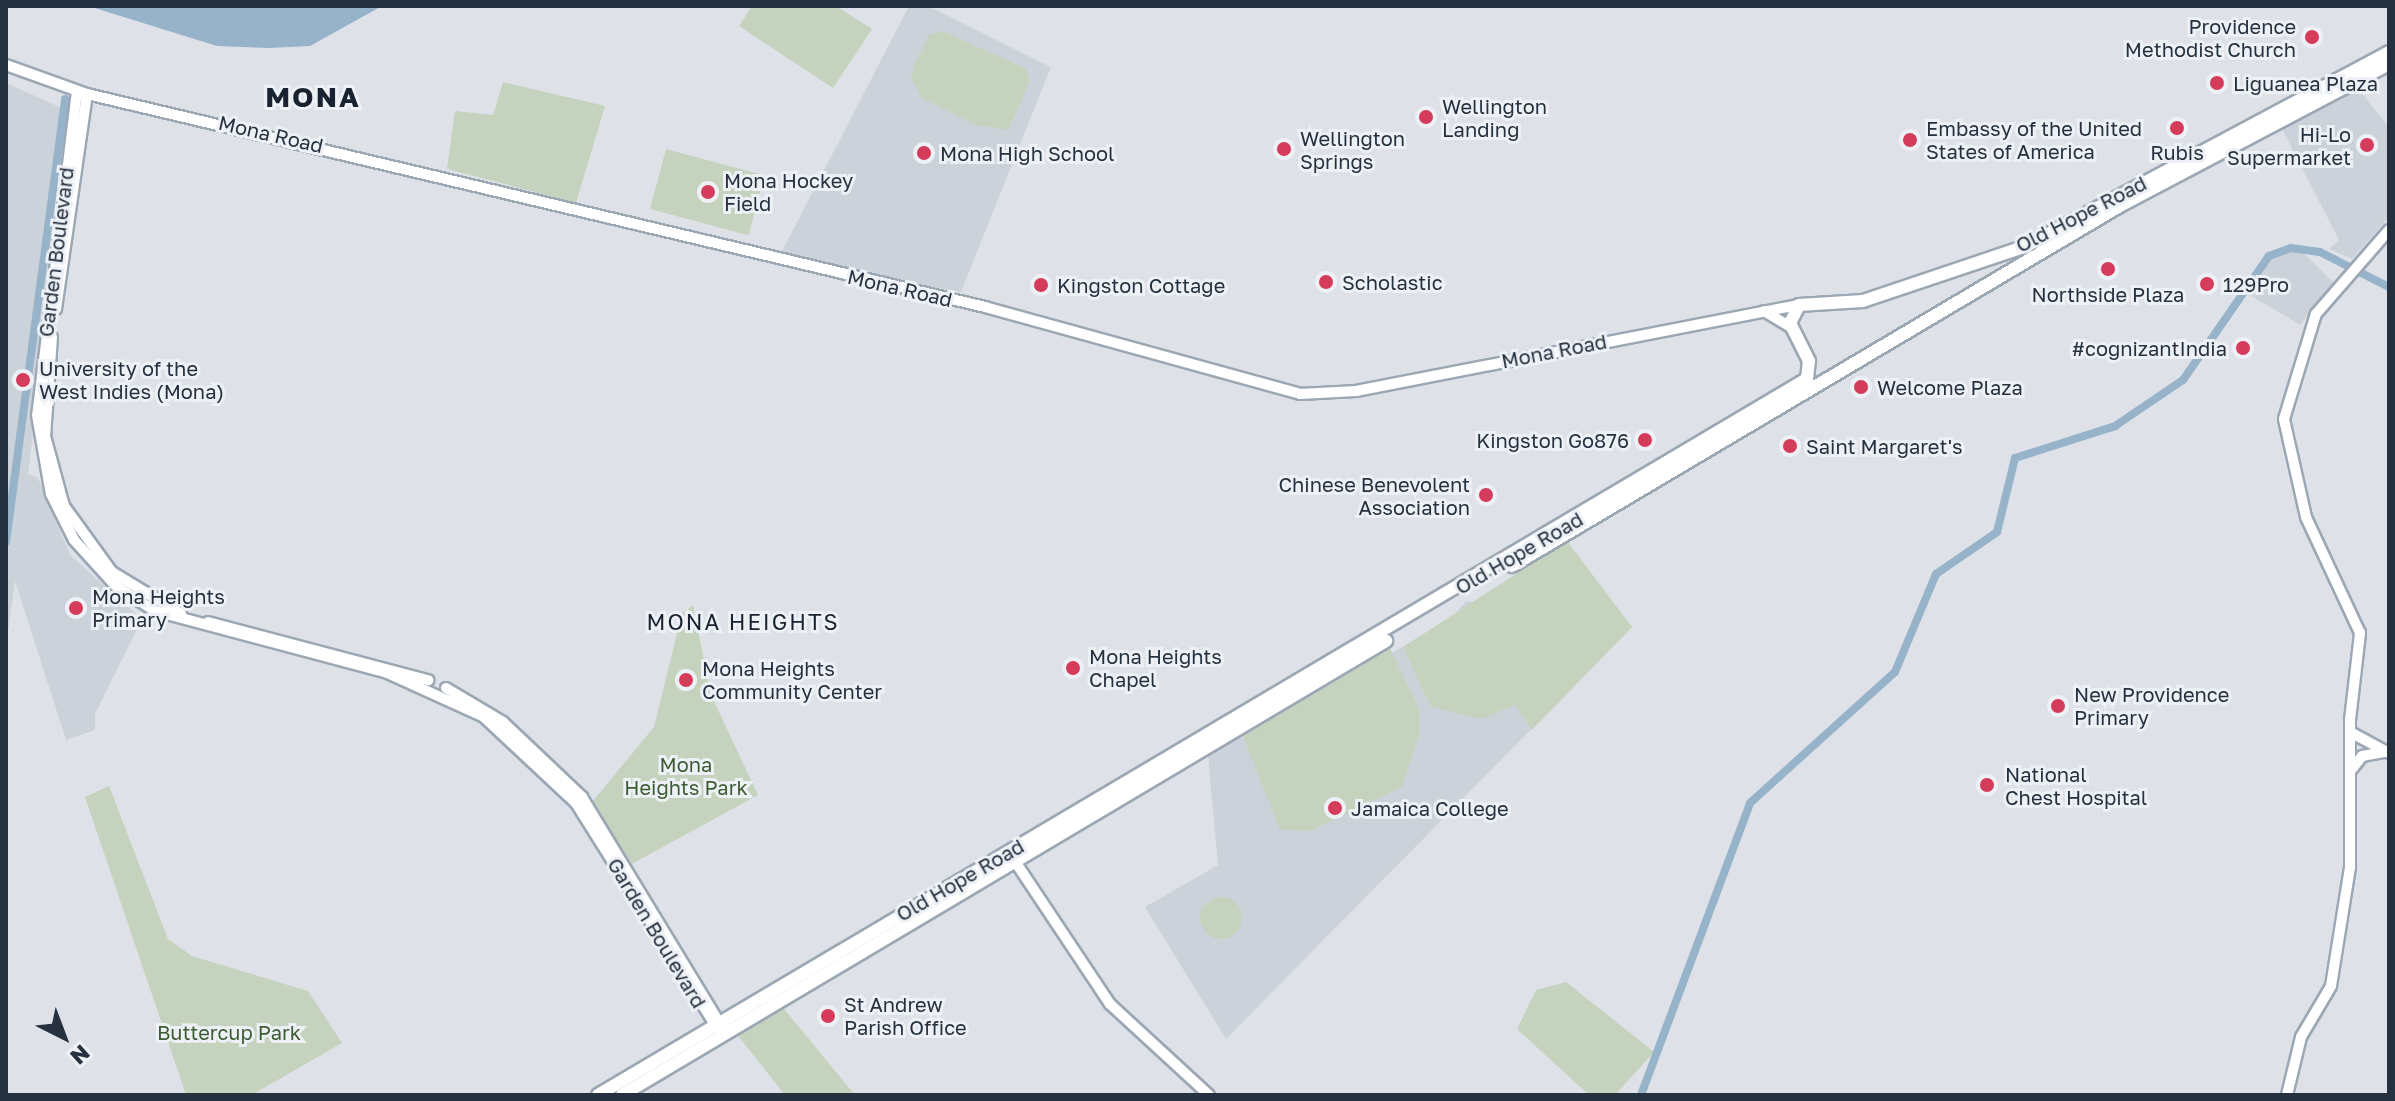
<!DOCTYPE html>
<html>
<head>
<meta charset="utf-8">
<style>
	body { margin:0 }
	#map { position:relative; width:2395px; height:1101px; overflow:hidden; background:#dee2e8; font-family:"Golos Text",sans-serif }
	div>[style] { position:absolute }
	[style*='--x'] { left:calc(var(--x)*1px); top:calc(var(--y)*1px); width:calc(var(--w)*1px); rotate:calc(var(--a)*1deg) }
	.built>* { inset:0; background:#ccd2da }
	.green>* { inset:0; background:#c5d3be; transform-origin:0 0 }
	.round { border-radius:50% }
	.water>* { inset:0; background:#96b3ca }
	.canal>* { height:8px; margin:-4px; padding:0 4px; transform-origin:4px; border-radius:4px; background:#96b3ca }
	.roads { filter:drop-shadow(2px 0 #9ca7b4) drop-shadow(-2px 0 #9ca7b4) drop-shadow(0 2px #9ca7b4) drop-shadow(0 -2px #9ca7b4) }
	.secondary>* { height:10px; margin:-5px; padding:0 5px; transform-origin:5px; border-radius:5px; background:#fff }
	.primary>* { height:12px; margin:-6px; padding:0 6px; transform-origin:6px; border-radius:6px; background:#fff }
	.dots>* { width:22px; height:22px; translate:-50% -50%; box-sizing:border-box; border:4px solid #edf1f6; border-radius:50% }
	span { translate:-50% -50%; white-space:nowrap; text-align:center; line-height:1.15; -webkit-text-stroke:6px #edf1f6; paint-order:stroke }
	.poi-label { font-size:20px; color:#263140 }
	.right { translate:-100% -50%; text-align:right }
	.left { translate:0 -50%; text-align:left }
	.street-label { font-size:20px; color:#263140 }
	.park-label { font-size:20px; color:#3d5c33 }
	.neighbourhood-label { font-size:22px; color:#192230; letter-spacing:2px }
	.district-label { font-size:28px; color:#192230; font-weight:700; letter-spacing:2px }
	.frame { position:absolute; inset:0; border:8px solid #263140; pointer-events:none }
	.north { position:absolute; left:24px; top:997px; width:80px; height:80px; -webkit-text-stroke:6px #edf1f6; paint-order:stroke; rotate:138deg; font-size:22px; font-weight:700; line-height:32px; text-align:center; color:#263140 }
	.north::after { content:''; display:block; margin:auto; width:28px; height:36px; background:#263140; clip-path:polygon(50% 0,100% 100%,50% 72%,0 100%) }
</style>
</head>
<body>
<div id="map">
	<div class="built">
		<i style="clip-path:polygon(909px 6px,928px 6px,1051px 67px,961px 292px,778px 259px)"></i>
		<i style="clip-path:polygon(6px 83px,73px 113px,28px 474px,38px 478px,70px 555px,142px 619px,95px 714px,95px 730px,66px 740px,15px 581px,6px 646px)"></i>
		<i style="clip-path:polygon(2356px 86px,2389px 127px,2389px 217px,2352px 259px,2329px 249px,2339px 240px,2281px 127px)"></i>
		<i style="clip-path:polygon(2290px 251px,2304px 253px,2333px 282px,2300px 325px,2245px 292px,2271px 259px)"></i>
		<i style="clip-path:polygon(1466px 601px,1632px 627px,1226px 1039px,1145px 907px,1218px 865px,1208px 755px,1449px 621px)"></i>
	</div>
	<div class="green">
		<i style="clip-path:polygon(752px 6px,836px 6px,872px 29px,833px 88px,739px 26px)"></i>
		<i style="clip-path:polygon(942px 31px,1025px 68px,1030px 81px,1008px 130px,973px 124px,921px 98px,911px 77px,915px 63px,929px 35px)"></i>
		<i style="clip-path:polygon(503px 82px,605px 106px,576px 203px,447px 169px,455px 111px,493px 115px)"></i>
		<i style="left:666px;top:149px;width:102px;height:62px;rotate:15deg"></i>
		<i style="clip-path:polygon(1567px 541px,1632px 627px,1532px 730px,1515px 705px,1481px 719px,1430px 706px,1403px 647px)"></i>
		<i style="clip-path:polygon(693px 605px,711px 695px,758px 795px,632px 864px,592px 802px,654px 727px,682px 613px)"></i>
		<i style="clip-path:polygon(1390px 648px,1419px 709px,1419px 735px,1402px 787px,1310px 831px,1280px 830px,1242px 734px)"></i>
		<i style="clip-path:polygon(109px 786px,168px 939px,192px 956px,308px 991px,342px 1043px,252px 1095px,186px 1095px,85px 797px)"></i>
		<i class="round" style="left:1200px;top:897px;width:42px;height:42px"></i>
		<i style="clip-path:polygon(1566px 982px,1654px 1052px,1615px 1095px,1589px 1095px,1517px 1029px,1536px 990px)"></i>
		<i style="clip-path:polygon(780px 1004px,855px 1095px,785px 1095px,735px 1032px)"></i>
	</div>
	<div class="water">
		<i style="clip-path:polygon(88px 6px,382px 6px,310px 46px,269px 48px,217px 46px)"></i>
	</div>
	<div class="canal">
		<i style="--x:6;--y:542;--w:447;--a:-82.4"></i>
		<i style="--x:1641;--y:1095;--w:312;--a:-69.5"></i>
		<i style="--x:1750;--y:803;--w:195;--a:-42.1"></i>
		<i style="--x:1895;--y:672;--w:106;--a:-67.3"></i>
		<i style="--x:1936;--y:574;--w:74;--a:-34.5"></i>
		<i style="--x:1997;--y:532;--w:76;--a:-76.3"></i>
		<i style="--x:2015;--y:458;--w:105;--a:-17.7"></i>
		<i style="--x:2115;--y:426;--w:82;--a:-34.1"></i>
		<i style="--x:2183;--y:380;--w:151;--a:-55.3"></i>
		<i style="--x:2269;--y:256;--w:23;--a:-20"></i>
		<i style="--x:2291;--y:248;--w:29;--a:8"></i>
		<i style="--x:2320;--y:252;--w:77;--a:26.9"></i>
	</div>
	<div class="roads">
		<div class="secondary">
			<i style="--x:6;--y:65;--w:86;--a:19.7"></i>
			<i style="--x:87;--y:94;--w:923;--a:13.34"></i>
			<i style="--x:985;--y:307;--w:327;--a:15.4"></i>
			<i style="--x:1300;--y:394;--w:56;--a:-3.1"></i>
			<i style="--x:1356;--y:391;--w:451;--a:-11"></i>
			<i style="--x:77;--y:91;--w:326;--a:97"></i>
			<i style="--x:37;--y:415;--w:80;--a:80"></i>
			<i style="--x:51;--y:494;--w:51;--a:63.4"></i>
			<i style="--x:74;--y:540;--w:62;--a:47.6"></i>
			<i style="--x:116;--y:586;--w:46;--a:32.7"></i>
			<i style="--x:155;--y:611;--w:238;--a:14.9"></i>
			<i style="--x:385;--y:672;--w:109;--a:24.4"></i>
			<i style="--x:484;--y:717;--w:126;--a:43.1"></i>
			<i style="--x:576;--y:803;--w:266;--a:57.9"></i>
			<i style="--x:56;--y:309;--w:217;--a:-81.8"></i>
			<i style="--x:1764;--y:311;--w:33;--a:31"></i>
			<i style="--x:52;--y:337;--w:99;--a:94"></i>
			<i style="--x:45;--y:436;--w:73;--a:74.8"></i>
			<i style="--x:64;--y:506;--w:82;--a:54"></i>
			<i style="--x:112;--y:572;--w:81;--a:31.3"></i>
			<i style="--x:208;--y:622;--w:228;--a:14.8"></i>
			<i style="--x:446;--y:688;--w:66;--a:30.8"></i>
			<i style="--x:503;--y:722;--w:109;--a:43.5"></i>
			<i style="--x:582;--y:797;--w:271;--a:58.7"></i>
			<i style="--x:2350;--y:732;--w:44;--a:28.3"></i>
			<i style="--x:2352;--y:769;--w:16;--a:-52"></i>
			<i style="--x:2362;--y:756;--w:22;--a:-10"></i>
			<i style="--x:1012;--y:857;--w:177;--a:56.3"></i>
			<i style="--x:1110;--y:1004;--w:134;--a:42.6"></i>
			<i style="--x:2287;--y:1095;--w:60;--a:-76.4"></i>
			<i style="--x:2301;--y:1037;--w:59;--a:-59.5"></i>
			<i style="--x:2331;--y:986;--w:121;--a:-80.9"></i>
			<i style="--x:2350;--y:867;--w:147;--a:-90"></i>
			<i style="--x:2350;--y:720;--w:88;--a:-83.4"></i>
			<i style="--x:2360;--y:633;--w:128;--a:-115"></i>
			<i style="--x:2306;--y:517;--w:100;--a:-102.7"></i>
			<i style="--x:2284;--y:419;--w:110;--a:-73.1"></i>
			<i style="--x:2316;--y:314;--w:111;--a:-49"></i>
		</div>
		<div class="primary">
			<i style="--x:1512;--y:566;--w:704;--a:-30.64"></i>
			<i style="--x:2118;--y:207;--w:306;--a:-27.8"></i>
			<i style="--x:598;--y:1095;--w:1405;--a:-30.64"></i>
			<i style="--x:1807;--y:379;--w:18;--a:-84"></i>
			<i style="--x:1809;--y:361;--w:42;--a:-116.6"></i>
			<i style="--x:1790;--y:323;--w:20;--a:-63"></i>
			<i style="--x:1799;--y:305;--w:64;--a:-3.6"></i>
			<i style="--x:1863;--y:301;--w:172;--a:-18.6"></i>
			<i style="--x:2026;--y:246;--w:412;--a:-28.1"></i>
			<i style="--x:622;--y:1095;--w:889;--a:-30.72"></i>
		</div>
	</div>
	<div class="dots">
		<i style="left:2312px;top:37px;background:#d53b5b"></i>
		<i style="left:2217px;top:83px;background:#d53b5b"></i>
		<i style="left:1426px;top:117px;background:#d53b5b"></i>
		<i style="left:2177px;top:128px;background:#d53b5b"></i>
		<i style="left:1910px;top:140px;background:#d53b5b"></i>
		<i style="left:2367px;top:145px;background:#d53b5b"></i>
		<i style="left:1284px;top:149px;background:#d53b5b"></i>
		<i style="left:924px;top:153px;background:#d53b5b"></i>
		<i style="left:708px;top:192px;background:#d53b5b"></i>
		<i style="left:2108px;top:269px;background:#d53b5b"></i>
		<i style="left:1326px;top:282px;background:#d53b5b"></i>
		<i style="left:2207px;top:284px;background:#d53b5b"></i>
		<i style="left:1041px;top:285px;background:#d53b5b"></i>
		<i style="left:2243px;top:348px;background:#d53b5b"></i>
		<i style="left:23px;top:380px;background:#d53b5b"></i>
		<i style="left:1861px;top:387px;background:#d53b5b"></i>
		<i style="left:1645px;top:440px;background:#d53b5b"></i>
		<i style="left:1790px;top:446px;background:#d53b5b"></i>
		<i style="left:1486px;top:495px;background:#d53b5b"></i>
		<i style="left:76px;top:608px;background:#d53b5b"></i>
		<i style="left:1073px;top:668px;background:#d53b5b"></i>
		<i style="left:686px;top:680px;background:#d53b5b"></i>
		<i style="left:2058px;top:706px;background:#d53b5b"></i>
		<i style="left:1987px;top:785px;background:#d53b5b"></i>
		<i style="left:1335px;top:808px;background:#d53b5b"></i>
		<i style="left:828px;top:1016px;background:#d53b5b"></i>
	</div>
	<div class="poi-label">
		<span class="right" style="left:2296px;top:38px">Providence<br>Methodist Church</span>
		<span class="left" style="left:2233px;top:83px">Liguanea Plaza</span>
		<span class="left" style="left:1442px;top:118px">Wellington<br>Landing</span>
		<span class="left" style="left:1926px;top:140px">Embassy of the United<br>States of America</span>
		<span class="right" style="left:2351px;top:146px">Hi-Lo<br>Supermarket</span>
		<span class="left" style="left:1300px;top:150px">Wellington<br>Springs</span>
		<span style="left:2177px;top:152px">Rubis</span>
		<span class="left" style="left:940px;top:153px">Mona High School</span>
		<span class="left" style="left:724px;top:192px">Mona Hockey<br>Field</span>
		<span class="left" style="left:1342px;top:282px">Scholastic</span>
		<span class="left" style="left:2223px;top:284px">129Pro</span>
		<span class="left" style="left:1057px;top:285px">Kingston Cottage</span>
		<span style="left:2108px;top:294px">Northside Plaza</span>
		<span class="right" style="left:2227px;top:348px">#cognizantIndia</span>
		<span class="left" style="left:39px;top:380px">University of the<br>West Indies (Mona)</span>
		<span class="left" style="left:1877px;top:387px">Welcome Plaza</span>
		<span class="right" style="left:1629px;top:440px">Kingston Go876</span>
		<span class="left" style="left:1806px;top:446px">Saint Margaret's</span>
		<span class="right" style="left:1470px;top:496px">Chinese Benevolent<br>Association</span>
		<span class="left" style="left:92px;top:608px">Mona Heights<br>Primary</span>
		<span class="left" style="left:1089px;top:668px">Mona Heights<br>Chapel</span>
		<span class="left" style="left:702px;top:680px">Mona Heights<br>Community Center</span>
		<span class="left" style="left:2074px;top:706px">New Providence<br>Primary</span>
		<span class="left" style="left:2005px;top:786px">National<br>Chest Hospital</span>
		<span class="left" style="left:1351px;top:808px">Jamaica College</span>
		<span class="left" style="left:844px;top:1016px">St Andrew<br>Parish Office</span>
	</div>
	<div class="street-label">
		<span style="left:271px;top:134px;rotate:13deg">Mona Road</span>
		<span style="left:2081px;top:214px;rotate:-27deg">Old Hope Road</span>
		<span style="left:56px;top:252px;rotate:-83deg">Garden Boulevard</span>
		<span style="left:900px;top:288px;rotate:13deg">Mona Road</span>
		<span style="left:1554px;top:351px;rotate:-11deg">Mona Road</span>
		<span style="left:1519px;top:553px;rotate:-30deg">Old Hope Road</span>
		<span style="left:960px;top:880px;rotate:-30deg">Old Hope Road</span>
		<span style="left:657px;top:933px;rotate:59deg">Garden Boulevard</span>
	</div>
	<div class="park-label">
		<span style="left:686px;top:776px">Mona<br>Heights Park</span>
		<span style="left:229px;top:1032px">Buttercup Park</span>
	</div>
	<div class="neighbourhood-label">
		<span style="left:743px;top:622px">MONA HEIGHTS</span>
	</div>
	<div class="district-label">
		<span style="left:313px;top:97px">MONA</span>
	</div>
	<div class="frame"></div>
	<div class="north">N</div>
</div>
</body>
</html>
